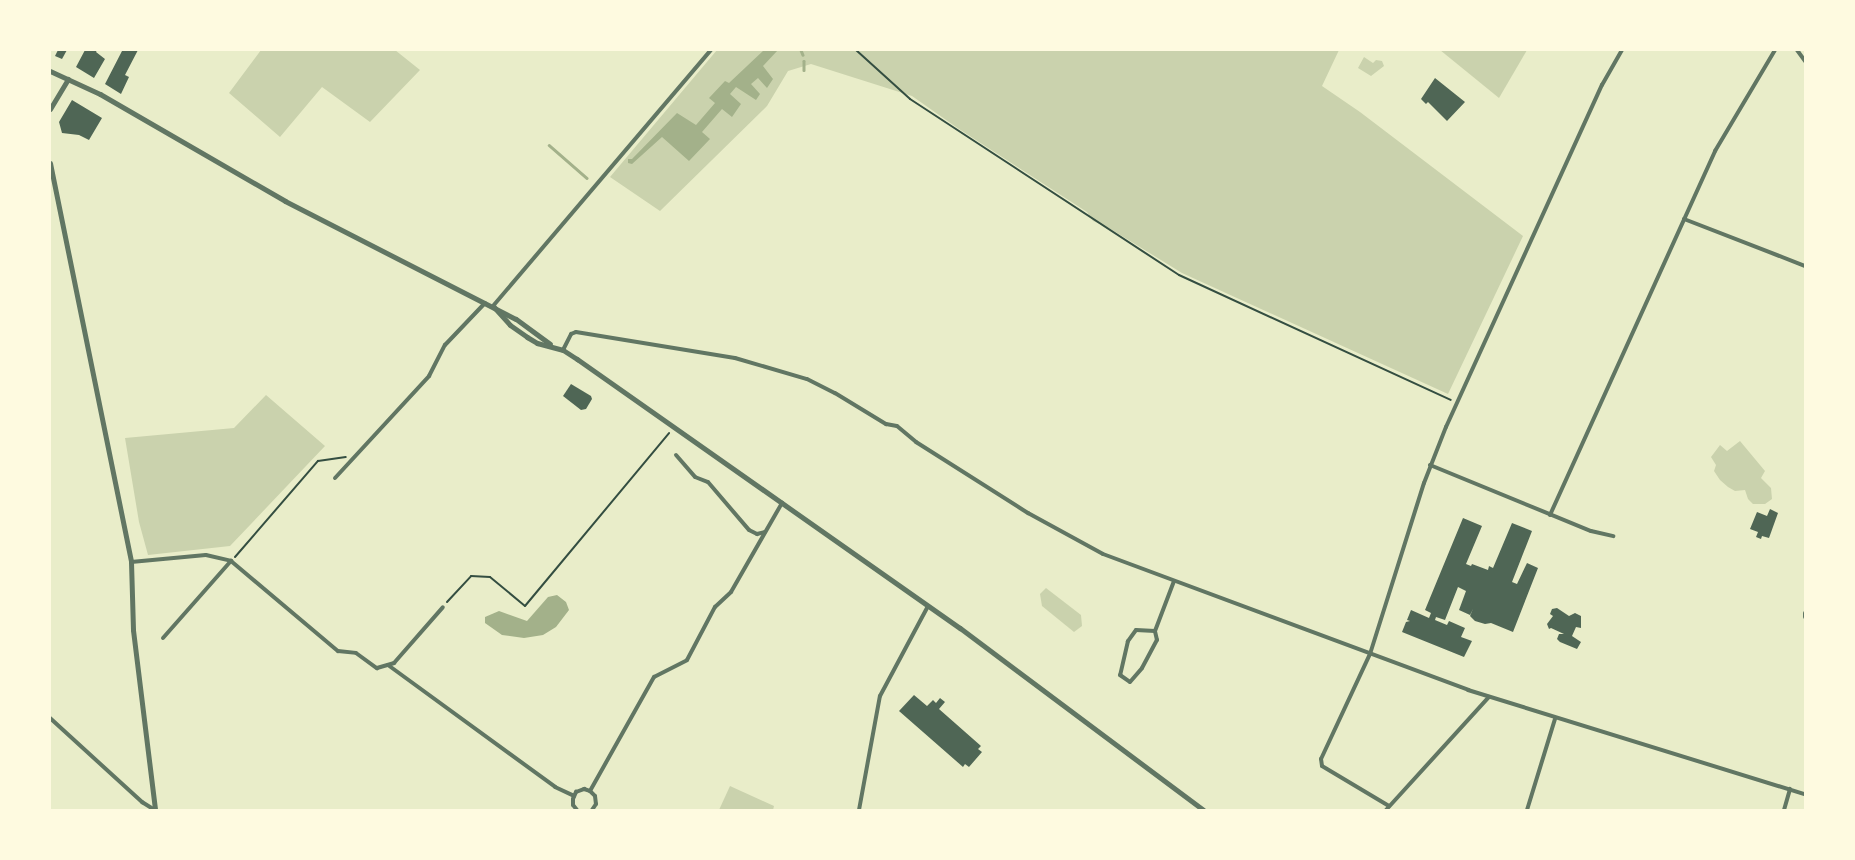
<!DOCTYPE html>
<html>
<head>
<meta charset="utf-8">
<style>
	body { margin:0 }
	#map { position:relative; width:1855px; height:860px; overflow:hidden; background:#e9edc9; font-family:"Source Serif 4",serif }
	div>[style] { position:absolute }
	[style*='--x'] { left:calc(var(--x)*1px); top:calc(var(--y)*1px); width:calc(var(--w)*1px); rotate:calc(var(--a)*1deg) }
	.green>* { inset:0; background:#cad2ad }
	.water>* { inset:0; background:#a3b18a }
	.stream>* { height:2.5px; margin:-1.25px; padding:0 1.25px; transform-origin:1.25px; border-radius:1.25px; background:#a3b18a }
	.building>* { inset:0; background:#4f6655 }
	.path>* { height:2px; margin:-1px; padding:0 1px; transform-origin:1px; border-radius:1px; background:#344e41 }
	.minor>* { height:4px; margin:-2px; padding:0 2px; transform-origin:2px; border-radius:2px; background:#617663 }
	.tertiary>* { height:5px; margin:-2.5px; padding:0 2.5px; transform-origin:2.5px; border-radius:2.5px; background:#617663 }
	span { translate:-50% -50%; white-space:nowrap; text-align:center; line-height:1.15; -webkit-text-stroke:4.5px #fefae0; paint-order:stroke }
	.frame { position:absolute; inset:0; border:51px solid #fefae0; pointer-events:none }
</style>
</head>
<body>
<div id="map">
	<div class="green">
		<i style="clip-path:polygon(261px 50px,395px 50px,420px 70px,370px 122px,322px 87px,280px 137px,229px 93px)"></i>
		<i style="clip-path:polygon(717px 50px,1339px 50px,1322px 86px,1360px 112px,1523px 236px,1448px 394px,1182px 273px,1109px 228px,1093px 221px,1087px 212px,959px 129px,912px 96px,811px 64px,788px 71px,767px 106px,660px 211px,610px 177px)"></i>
		<i style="clip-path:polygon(1440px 50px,1527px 50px,1499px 98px)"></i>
		<i style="clip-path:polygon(1364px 57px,1373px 63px,1376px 60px,1382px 61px,1384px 66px,1371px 76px,1358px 68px)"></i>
		<i style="clip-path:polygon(266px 395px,325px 446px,230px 546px,148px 555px,139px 522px,125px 438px,234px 428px)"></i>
		<i style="clip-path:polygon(1740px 441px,1765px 471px,1761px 478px,1771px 488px,1772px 499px,1765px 504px,1753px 504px,1748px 499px,1745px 490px,1735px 491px,1728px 487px,1720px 480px,1714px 471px,1716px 465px,1711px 457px,1720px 445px,1727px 451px)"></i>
		<i style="clip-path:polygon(1046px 588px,1081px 615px,1082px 626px,1074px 632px,1042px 606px,1040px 594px)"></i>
		<i style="clip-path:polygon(730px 786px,774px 806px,773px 810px,719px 810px)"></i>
	</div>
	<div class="water">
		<i style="clip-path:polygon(764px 50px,778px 50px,763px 66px,773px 79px,767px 88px,758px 78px,751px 84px,760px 94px,756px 100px,736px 87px,730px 94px,741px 104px,732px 117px,722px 109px,702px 132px,710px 139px,689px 161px,662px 137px,632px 164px,628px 163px,628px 159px,632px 159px,677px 113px,696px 125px,715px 103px,709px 98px,725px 81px,729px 83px)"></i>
		<i style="clip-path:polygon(557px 595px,566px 602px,569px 610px,556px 627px,543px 635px,524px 638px,502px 635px,485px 623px,485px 617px,499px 611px,527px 621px,548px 597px)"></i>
	</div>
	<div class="stream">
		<i style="--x:801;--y:50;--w:5;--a:68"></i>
		<i style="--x:804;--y:61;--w:9;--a:90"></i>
		<i style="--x:549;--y:145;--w:50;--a:41"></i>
	</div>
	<div class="building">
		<i style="clip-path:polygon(58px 50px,67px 50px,62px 59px,55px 56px)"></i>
		<i style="clip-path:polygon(85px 50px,97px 50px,96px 52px,105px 59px,94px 78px,76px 67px)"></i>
		<i style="clip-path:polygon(120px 50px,138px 50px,125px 75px,129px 77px,121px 94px,105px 84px,122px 51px)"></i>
		<i style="clip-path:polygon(1435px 78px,1465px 102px,1447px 121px,1428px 102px,1426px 104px,1421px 99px)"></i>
		<i style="clip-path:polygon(72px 100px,102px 118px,89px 140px,79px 135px,62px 133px,59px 122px)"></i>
		<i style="clip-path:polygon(571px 384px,591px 396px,592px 399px,586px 409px,581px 410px,563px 396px)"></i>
		<i style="clip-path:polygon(1770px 509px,1778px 513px,1769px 538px,1762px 536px,1761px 539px,1756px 537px,1758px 532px,1750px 529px,1757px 512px,1767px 516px)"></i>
		<i style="clip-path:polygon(1463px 518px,1482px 526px,1466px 564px,1471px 566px,1472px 564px,1488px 570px,1489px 566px,1493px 568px,1512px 523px,1532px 531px,1512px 582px,1517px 584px,1527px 563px,1538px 568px,1513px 632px,1491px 623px,1485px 624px,1475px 621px,1470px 616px,1473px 609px,1470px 615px,1459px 610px,1466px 591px,1458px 587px,1445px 620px,1436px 617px,1435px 620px,1447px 625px,1449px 621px,1465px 628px,1461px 637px,1472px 641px,1464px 657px,1402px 632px,1406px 622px,1410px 621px,1407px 620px,1411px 610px,1429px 618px,1431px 613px,1425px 610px)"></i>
		<i style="clip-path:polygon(1557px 608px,1569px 616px,1575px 613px,1581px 616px,1581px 628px,1576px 627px,1572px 636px,1581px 642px,1577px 649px,1560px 642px,1557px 639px,1559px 634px,1564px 634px,1551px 628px,1549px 629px,1547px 624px,1553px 616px,1550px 614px,1552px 609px)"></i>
		<i style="clip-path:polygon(914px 695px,927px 706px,933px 700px,936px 703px,940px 698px,945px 702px,939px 709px,981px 746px,978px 749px,982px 752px,969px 767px,965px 764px,963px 767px,899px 711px)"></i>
	</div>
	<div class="path">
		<i style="--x:856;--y:50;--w:73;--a:42.2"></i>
		<i style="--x:910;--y:99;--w:321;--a:33.2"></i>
		<i style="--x:1179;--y:275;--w:299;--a:24.7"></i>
		<i style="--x:235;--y:557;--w:127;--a:-49.2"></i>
		<i style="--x:318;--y:461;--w:28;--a:-8"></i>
		<i style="--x:447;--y:602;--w:35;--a:-47"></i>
		<i style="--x:471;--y:576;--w:19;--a:3"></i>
		<i style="--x:490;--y:577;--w:45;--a:39.6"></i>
		<i style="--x:525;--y:606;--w:225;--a:-50.2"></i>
	</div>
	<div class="minor">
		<i style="--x:1797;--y:50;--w:14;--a:54"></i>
		<i style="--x:1684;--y:219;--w:130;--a:21.2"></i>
		<i style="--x:493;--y:306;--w:336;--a:-49.6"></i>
		<i style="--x:563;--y:350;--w:18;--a:-63"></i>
		<i style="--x:571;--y:334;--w:5;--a:-22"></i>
		<i style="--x:576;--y:332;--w:161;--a:9.3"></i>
		<i style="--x:735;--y:358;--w:75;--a:16.3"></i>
		<i style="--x:807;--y:379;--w:31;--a:27"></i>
		<i style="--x:835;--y:393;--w:60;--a:31.3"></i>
		<i style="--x:886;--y:424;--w:11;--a:10"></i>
		<i style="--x:897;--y:426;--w:25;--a:40"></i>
		<i style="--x:916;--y:442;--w:133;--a:32.4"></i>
		<i style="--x:1028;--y:513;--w:85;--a:28.7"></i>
		<i style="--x:1103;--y:554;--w:390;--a:20.4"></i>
		<i style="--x:1468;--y:690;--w:353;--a:17.2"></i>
		<i style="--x:676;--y:455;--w:29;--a:49"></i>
		<i style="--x:695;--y:477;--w:14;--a:21"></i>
		<i style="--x:708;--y:482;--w:63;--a:49.5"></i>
		<i style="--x:749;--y:530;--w:9;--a:27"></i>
		<i style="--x:757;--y:534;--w:8;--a:-14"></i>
		<i style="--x:1430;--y:465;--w:174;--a:22.3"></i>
		<i style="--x:1591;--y:531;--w:23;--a:13"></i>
		<i style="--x:335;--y:478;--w:139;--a:-47.3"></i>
		<i style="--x:429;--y:376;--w:35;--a:-63"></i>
		<i style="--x:445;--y:345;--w:58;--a:-46.4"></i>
		<i style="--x:1550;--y:515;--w:400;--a:-65.6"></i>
		<i style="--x:1715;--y:151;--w:117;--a:-59.3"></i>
		<i style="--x:131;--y:562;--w:75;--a:-5.3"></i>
		<i style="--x:206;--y:555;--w:26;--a:13"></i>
		<i style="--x:231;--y:561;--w:140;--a:40.1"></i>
		<i style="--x:338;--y:651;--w:18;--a:6"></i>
		<i style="--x:356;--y:653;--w:26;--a:36"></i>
		<i style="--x:377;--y:668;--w:18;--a:-16"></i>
		<i style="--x:394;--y:663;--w:74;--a:-48.8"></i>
		<i style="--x:1805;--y:613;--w:4;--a:90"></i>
		<i style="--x:1155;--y:631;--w:19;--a:-177"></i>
		<i style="--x:1136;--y:630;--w:14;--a:126"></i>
		<i style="--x:1128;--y:641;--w:35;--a:103"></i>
		<i style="--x:1120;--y:675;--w:12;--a:35"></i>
		<i style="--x:1130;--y:682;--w:18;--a:-49"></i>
		<i style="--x:1142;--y:668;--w:32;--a:-62"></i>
		<i style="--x:1157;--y:640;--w:9;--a:-103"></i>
		<i style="--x:1155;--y:631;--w:53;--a:-69.2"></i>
		<i style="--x:163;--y:638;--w:103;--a:-48.6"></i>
		<i style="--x:388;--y:665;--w:207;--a:36.1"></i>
		<i style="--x:555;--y:787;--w:21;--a:25"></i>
		<i style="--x:50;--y:718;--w:125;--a:42.4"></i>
		<i style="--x:142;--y:802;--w:15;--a:32"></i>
		<i style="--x:590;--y:791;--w:131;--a:-60.7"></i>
		<i style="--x:654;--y:677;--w:37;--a:-27"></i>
		<i style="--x:687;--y:660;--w:60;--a:-62.2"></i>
		<i style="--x:715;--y:607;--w:22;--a:-43"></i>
		<i style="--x:731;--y:592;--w:103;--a:-60.2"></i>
		<i style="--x:1389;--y:806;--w:78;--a:-149.2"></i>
		<i style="--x:1322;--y:766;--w:7;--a:-98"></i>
		<i style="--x:1321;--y:759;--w:116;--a:-65"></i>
		<i style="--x:1370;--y:654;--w:179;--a:-72.5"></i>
		<i style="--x:1424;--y:483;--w:60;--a:-68.6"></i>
		<i style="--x:1446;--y:427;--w:376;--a:-65.5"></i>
		<i style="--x:1602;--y:85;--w:40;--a:-60.3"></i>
		<i style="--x:577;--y:810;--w:6;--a:-129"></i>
		<i style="--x:573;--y:805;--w:6;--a:-90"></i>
		<i style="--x:573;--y:799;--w:8;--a:-67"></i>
		<i style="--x:576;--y:792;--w:9;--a:-21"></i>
		<i style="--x:584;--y:789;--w:6;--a:18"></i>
		<i style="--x:590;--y:791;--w:7;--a:45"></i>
		<i style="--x:595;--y:796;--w:8;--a:83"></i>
		<i style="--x:596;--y:804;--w:7;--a:124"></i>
		<i style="--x:859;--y:810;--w:116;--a:-79.6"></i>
		<i style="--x:880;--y:696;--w:102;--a:-61.9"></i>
		<i style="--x:1386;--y:810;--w:153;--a:-47.7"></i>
		<i style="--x:1527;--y:810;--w:95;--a:-72.9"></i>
		<i style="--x:1784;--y:810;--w:22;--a:-74"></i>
	</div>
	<div class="tertiary">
		<i style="--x:50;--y:71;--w:55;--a:24.7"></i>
		<i style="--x:100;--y:94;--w:214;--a:30"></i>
		<i style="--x:285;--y:201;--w:259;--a:27.1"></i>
		<i style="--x:516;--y:319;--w:42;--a:36.3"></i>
		<i style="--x:50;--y:109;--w:35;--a:-59"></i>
		<i style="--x:50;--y:163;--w:407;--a:78.5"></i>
		<i style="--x:131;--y:562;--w:68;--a:88.3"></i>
		<i style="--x:133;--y:630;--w:181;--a:83"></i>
		<i style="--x:493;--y:306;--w:25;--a:48"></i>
		<i style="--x:510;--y:325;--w:21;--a:35"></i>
		<i style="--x:527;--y:337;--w:12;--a:31"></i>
		<i style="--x:537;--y:343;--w:27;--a:15"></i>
		<i style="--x:563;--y:350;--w:17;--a:33"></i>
		<i style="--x:577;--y:359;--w:468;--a:35.1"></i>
		<i style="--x:960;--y:628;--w:304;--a:36.8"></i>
	</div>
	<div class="frame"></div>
</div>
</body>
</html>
